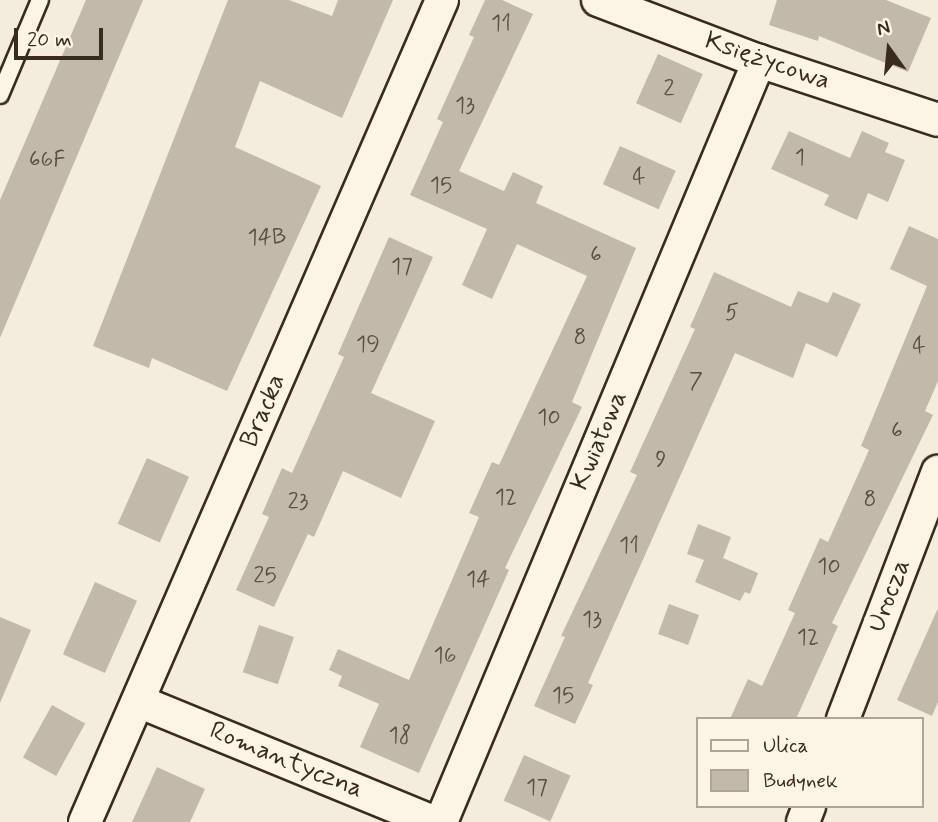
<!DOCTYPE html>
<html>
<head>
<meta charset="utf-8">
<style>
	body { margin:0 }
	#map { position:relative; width:938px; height:822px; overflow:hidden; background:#f4eddd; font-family:Mynerve,sans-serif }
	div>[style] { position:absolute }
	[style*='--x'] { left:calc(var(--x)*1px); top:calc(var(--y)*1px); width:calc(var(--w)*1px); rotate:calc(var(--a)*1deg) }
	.building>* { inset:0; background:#c3b9aa; transform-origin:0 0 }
	.roads { filter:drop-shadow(2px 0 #3b2a1e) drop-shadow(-2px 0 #3b2a1e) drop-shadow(0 2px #3b2a1e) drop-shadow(0 -2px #3b2a1e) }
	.lane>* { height:16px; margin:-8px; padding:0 8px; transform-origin:8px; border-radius:8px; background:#fcf5e5 }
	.street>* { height:32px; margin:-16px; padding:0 16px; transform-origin:16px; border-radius:16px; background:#fcf5e5 }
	span { translate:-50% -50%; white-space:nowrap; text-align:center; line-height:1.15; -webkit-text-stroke:5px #fcf5e5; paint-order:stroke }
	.number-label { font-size:23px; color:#5d4e41 }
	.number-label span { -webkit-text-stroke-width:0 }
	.street-label { font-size:26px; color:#3b2a1e }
	.legend { position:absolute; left:696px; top:717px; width:228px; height:91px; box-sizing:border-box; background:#fcf5e5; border:2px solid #afa495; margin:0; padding:9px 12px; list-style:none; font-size:21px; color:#3b2a1e }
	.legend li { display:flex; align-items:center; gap:14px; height:35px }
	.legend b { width:35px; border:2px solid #afa495 }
	.north { position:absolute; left:854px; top:14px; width:70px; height:70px; -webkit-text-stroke:5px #fcf5e5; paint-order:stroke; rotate:345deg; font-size:19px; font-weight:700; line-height:28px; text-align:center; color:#3b2a1e }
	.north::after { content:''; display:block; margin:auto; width:24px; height:32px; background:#3b2a1e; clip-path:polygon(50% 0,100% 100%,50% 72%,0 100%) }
	.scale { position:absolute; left:14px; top:28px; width:89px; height:32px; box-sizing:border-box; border:4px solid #3b2a1e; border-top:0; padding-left:9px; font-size:21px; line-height:24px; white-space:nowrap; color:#3b2a1e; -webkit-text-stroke:5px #fcf5e5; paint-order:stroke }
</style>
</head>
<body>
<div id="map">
	<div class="building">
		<i style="clip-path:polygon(86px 0,143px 0,0 338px,0 200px)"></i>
		<i style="clip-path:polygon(228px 0,289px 0,332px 16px,338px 0,393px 0,342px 118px,260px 81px,235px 147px,321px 186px,227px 391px,152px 358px,149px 368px,93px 346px)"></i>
		<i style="clip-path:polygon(485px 0,502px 0,533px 14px,459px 171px,504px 191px,513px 172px,543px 186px,536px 203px,636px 248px,572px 402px,582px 407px,505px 568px,509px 570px,419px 773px,360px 747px,379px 704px,338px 686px,342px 676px,329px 670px,338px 649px,409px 680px,479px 517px,469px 513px,492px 462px,499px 465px,587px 276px,517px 244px,492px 299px,462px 285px,487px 229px,410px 195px,443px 122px,437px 119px,474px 37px,469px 35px)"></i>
		<i style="clip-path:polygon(777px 0,886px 0,931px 18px,908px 72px,819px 36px,818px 41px,769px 25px)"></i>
		<i style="left:658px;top:54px;width:49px;height:54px;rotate:24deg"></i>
		<i style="clip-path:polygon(789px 131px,850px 158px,862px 131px,889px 143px,885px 152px,905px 160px,888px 202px,868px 193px,857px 220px,824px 205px,829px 195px,771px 169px)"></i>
		<i style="left:620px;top:146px;width:61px;height:42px;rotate:24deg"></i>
		<i style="clip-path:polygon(909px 226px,938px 239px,938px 381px,925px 411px,933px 415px,832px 623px,838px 626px,796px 719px,730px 719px,748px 679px,762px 686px,795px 613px,788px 610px,820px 538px,828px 542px,869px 450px,861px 446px,927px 286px,890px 269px)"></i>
		<i style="clip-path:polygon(389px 237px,433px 257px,371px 393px,435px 421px,401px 498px,343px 471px,314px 537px,308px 534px,274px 607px,236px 590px,269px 517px,262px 514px,282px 468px,292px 473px,344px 357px,338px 354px)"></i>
		<i style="clip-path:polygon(714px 272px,791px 307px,798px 291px,828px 303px,833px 292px,861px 304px,837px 357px,806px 343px,793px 378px,735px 353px,588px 683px,593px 685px,575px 724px,534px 706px,565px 637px,561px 636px,637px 475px,630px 472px,695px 329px,690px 327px)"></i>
		<i style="left:147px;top:458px;width:46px;height:72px;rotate:24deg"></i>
		<i style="clip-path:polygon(698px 524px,731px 537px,723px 558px,758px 573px,750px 594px,745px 592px,740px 601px,695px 582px,704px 560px,687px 554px)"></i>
		<i style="left:95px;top:582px;width:46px;height:79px;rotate:24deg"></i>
		<i style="left:669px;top:604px;width:32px;height:32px;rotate:20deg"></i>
		<i style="clip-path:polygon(938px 608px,938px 702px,932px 716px,897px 700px)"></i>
		<i style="clip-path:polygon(0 617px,31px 630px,0 703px)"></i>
		<i style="left:259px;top:625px;width:37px;height:50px;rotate:19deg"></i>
		<i style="left:52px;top:705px;width:38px;height:60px;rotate:29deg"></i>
		<i style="left:524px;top:755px;width:51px;height:50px;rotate:24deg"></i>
		<i style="clip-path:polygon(157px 767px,205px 789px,190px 822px,132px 822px)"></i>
	</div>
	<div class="roads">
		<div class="lane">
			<i style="--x:0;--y:95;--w:103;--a:-67.2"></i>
		</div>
		<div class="street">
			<i style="--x:598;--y:0;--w:172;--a:20.8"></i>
			<i style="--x:759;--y:61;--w:188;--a:18.2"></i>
			<i style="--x:138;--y:701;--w:319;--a:22.3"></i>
			<i style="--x:843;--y:719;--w:265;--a:-69"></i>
			<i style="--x:85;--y:822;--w:896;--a:-66.52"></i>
			<i style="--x:441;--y:822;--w:825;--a:-67.32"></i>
			<i style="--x:803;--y:822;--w:17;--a:-69"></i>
		</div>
	</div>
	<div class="number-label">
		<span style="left:501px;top:24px">11</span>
		<span style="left:669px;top:89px">2</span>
		<span style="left:465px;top:106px">13</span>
		<span style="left:800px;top:158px">1</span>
		<span style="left:47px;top:160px">66F</span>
		<span style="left:639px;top:177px">4</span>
		<span style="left:441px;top:186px">15</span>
		<span style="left:267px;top:238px">14B</span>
		<span style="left:596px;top:255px">6</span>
		<span style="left:402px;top:267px">17</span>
		<span style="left:732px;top:313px">5</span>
		<span style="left:580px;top:338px">8</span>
		<span style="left:368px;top:345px">19</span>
		<span style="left:919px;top:346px">4</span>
		<span style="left:696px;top:382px">7</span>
		<span style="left:549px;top:418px">10</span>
		<span style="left:897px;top:431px">6</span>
		<span style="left:661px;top:460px">9</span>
		<span style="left:506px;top:498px">12</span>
		<span style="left:870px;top:500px">8</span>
		<span style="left:298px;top:502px">23</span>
		<span style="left:629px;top:546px">11</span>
		<span style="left:829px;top:567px">10</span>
		<span style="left:265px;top:576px">25</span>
		<span style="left:478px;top:580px">14</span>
		<span style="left:592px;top:620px">13</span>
		<span style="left:808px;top:638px">12</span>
		<span style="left:445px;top:656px">16</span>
		<span style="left:563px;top:696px">15</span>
		<span style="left:400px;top:736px">18</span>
		<span style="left:537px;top:788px">17</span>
	</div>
	<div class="street-label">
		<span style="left:767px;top:62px;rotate:19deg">Księżycowa</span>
		<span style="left:264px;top:411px;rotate:-67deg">Bracka</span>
		<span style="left:600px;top:441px;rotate:-67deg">Kwiatowa</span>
		<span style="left:890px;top:596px;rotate:-69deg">Urocza</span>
		<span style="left:286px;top:761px;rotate:22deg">Romantyczna</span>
	</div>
	<ul class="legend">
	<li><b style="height:9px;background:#fcf5e5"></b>Ulica</li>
	<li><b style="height:19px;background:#c3b9aa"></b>Budynek</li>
	</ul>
	<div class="north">N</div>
	<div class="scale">20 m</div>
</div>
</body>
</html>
